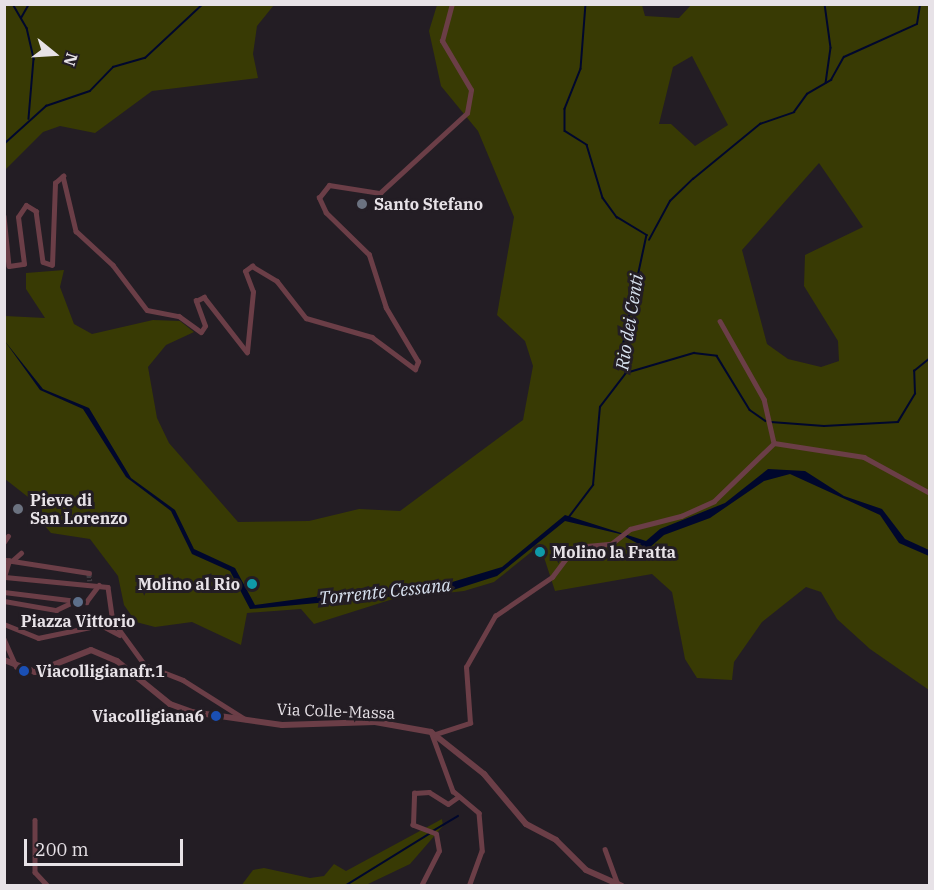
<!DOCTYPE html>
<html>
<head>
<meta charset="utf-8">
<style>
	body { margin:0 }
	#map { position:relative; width:934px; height:890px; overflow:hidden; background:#231d24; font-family:"IBM Plex Serif",serif }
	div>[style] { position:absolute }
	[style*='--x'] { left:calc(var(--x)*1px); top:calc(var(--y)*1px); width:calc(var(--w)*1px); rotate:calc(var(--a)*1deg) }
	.green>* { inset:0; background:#383a04 }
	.water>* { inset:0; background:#00072d }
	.stream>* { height:1.5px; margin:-0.75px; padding:0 0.75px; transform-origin:0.75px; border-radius:0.75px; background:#00072d }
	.minor-tunnel>* { height:4.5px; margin-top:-2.25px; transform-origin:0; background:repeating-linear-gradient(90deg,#403b41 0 4.5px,transparent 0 6.5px) }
	.minor>* { height:4.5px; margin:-2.25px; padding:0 2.25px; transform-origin:2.25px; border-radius:2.25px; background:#6b3e47 }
	.tertiary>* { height:6px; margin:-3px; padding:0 3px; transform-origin:3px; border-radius:3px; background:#6b3e47 }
	.dots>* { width:16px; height:16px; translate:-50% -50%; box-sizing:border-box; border:3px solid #231d24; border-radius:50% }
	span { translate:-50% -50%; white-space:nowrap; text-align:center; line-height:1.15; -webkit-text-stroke:6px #231d24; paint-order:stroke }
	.poi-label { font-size:16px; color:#e7e2e7; font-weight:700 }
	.left { translate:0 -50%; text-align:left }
	.right { translate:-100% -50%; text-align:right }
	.street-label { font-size:16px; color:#e7e2e7 }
	.water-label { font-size:18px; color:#d9e3f1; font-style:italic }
	.frame { position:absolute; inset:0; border:6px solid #e7e2e7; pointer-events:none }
	.north { position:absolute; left:24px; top:24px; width:60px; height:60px; -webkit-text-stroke:4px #231d24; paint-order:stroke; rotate:108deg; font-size:16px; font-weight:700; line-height:24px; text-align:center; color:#e7e2e7 }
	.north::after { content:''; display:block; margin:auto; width:21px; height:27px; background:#e7e2e7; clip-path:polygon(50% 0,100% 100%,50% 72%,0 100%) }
	.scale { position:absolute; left:24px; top:839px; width:159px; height:27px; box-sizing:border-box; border:3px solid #e7e2e7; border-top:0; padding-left:8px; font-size:18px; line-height:21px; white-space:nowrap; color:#e7e2e7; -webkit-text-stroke:4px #231d24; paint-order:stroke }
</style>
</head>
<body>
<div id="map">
	<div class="green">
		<i style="clip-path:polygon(5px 4px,274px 4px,274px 5px,257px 26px,253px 54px,258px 78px,152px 91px,95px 133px,60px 126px,43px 132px,5px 170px)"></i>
		<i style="clip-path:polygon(evenodd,437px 5px,642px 5px,645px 16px,679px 18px,691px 5px,929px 5px,929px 690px,870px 649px,837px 619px,821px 592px,806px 587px,762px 622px,734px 662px,732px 680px,697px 678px,685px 659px,672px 592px,652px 574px,555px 591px,540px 545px,494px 582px,464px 591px,393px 599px,314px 624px,301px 609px,247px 613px,241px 645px,192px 622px,155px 627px,136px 622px,124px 605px,118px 576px,90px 539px,51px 533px,37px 517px,37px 504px,5px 479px,5px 316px,45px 318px,26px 289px,26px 273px,64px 270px,60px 287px,74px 324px,92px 334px,153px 320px,180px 321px,194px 332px,166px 345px,148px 367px,157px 418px,169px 443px,238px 522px,309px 521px,359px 509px,400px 511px,523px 420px,533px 366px,525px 341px,497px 315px,514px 217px,478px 131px,441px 86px,429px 31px,437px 5px,692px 56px,728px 125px,695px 146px,671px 124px,659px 124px,673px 67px,692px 56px,437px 5px,819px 163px,863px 227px,805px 255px,804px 286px,838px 341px,839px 361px,821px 367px,788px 359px,767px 344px,742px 250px,819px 163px)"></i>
		<i style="clip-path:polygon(442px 819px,443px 826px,410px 864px,366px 885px,241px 886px,253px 870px,264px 868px,310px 878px,324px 876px,334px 864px,346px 871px)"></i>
	</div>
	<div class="water">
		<i style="clip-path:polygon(4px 340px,43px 389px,89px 408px,131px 478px,175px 510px,194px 549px,235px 568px,255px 605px,373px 589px,429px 589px,502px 567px,565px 515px,646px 541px,660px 529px,725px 503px,768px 469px,805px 471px,844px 496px,882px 509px,905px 539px,929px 550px,929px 556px,899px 543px,880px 515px,790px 474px,764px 481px,710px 518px,664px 535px,648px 549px,620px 534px,565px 521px,497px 576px,450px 591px,250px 609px,230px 571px,192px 554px,171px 511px,126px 477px,83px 409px,40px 390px)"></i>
	</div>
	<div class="stream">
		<i style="--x:13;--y:4;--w:28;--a:60"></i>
		<i style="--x:27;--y:28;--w:32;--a:77"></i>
		<i style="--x:34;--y:59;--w:60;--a:94.8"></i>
		<i style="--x:586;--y:4;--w:65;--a:94.4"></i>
		<i style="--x:581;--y:69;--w:43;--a:111.8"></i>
		<i style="--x:565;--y:109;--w:22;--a:90"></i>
		<i style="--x:565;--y:131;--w:26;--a:32"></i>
		<i style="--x:587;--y:145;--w:55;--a:73.2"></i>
		<i style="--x:603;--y:198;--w:24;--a:54"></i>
		<i style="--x:617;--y:217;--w:35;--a:31"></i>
		<i style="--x:647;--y:235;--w:109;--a:102.1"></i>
		<i style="--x:624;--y:342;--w:31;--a:86"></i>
		<i style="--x:825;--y:4;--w:44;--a:82.2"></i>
		<i style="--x:831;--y:48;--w:35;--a:98"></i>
		<i style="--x:21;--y:18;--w:16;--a:-60"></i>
		<i style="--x:4;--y:144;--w:57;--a:-42.1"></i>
		<i style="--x:46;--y:106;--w:46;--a:-18.8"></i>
		<i style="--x:90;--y:91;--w:33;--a:-46"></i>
		<i style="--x:113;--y:67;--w:33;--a:-16"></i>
		<i style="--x:145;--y:58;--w:79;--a:-43"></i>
		<i style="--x:649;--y:240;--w:44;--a:-61.7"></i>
		<i style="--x:670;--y:201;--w:32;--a:-44"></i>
		<i style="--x:693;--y:179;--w:87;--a:-39.4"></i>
		<i style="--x:760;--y:124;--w:36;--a:-19"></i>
		<i style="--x:794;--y:112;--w:22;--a:-54"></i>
		<i style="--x:807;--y:94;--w:28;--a:-30"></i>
		<i style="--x:831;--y:80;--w:26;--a:-61"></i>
		<i style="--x:844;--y:57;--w:80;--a:-24.3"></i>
		<i style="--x:917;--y:24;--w:20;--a:-81"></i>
		<i style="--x:771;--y:422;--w:53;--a:4.3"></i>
		<i style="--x:824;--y:426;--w:74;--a:-3.1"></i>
		<i style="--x:898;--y:422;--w:33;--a:-59"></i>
		<i style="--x:915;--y:394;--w:23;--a:-92"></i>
		<i style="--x:914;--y:371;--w:21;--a:-39"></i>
		<i style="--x:569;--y:517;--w:40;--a:-53"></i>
		<i style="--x:593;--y:485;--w:78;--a:-84.9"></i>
		<i style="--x:600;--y:407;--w:43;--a:-52.6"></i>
		<i style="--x:626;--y:373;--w:71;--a:-16.4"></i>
		<i style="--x:694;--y:353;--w:23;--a:7"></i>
		<i style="--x:717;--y:356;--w:63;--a:58.6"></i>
		<i style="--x:750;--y:410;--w:19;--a:35"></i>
		<i style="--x:433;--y:831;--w:29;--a:-31"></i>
		<i style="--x:345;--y:886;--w:99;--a:-31.8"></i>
	</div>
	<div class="minor-tunnel">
		<i style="--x:89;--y:573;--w:8;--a:83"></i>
	</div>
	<div class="minor">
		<i style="--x:4;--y:216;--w:50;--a:84.3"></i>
		<i style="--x:9;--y:266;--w:15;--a:-8"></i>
		<i style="--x:24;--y:264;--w:47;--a:-97.3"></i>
		<i style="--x:18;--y:217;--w:14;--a:-56"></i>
		<i style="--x:26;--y:205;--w:12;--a:31"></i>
		<i style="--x:36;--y:211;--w:51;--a:82.2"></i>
		<i style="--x:43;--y:262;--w:9;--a:18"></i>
		<i style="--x:52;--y:265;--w:82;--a:-87.9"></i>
		<i style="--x:55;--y:183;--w:11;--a:-41"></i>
		<i style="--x:63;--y:176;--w:57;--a:76.7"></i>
		<i style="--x:76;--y:231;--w:50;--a:42.6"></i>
		<i style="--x:113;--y:265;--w:56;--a:52.9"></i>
		<i style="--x:147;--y:310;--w:33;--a:11"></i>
		<i style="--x:179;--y:316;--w:27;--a:36"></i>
		<i style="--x:201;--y:332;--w:7;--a:-56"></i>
		<i style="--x:205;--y:326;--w:27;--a:-110"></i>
		<i style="--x:196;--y:301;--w:9;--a:-27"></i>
		<i style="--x:204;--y:297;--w:70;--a:52"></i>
		<i style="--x:247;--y:352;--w:60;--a:-84.3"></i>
		<i style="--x:253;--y:292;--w:22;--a:-111"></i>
		<i style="--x:245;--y:271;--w:9;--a:-36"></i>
		<i style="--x:252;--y:266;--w:29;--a:31"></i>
		<i style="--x:277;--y:281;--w:47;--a:51.9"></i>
		<i style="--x:306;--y:318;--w:69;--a:16.1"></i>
		<i style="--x:372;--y:337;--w:54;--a:36.7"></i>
		<i style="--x:415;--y:369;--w:8;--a:-67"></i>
		<i style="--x:418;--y:362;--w:63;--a:-120.7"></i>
		<i style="--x:386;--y:308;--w:56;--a:-107.8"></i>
		<i style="--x:369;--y:255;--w:60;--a:-135.7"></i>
		<i style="--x:326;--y:213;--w:17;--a:-115"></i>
		<i style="--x:319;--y:198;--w:16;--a:-52"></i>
		<i style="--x:329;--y:185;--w:52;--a:8.9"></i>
		<i style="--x:380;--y:193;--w:118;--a:-42.6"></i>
		<i style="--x:467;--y:113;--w:23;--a:-80"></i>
		<i style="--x:471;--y:90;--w:57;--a:-120.6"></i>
		<i style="--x:442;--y:41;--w:38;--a:-75"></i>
		<i style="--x:720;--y:321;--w:90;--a:60.6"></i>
		<i style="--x:764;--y:399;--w:45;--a:77.2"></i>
		<i style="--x:4;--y:542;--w:7;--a:-56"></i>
		<i style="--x:6;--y:560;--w:84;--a:8.9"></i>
		<i style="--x:12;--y:561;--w:12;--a:-42"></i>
		<i style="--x:4;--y:577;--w:17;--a:-73"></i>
		<i style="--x:5;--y:577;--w:103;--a:5.5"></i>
		<i style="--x:108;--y:587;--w:34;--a:82"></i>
		<i style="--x:113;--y:621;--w:54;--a:54"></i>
		<i style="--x:145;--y:665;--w:41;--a:21.5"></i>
		<i style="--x:183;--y:680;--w:73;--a:32.2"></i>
		<i style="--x:4;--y:592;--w:83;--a:7"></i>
		<i style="--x:86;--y:602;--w:21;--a:-53"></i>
		<i style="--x:4;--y:601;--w:53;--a:9.8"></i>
		<i style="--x:56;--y:610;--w:17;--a:-25"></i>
		<i style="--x:4;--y:624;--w:37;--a:22"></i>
		<i style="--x:38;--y:638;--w:64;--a:-11.7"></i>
		<i style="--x:101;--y:625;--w:21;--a:28"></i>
		<i style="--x:4;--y:639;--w:30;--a:66"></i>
		<i style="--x:432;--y:734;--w:61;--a:69.8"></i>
		<i style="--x:453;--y:791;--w:34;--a:40"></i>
		<i style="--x:479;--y:813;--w:38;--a:85"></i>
		<i style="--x:482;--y:851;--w:37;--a:110"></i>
		<i style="--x:436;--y:734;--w:36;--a:-18"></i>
		<i style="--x:470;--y:723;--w:56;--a:-94.1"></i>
		<i style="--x:466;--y:667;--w:59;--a:-60.4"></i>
		<i style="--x:495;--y:616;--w:69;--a:-34.4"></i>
		<i style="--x:552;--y:577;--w:38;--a:-53"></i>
		<i style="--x:575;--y:547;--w:36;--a:-5"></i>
		<i style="--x:611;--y:544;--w:24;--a:-38"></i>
		<i style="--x:630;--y:529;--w:53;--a:-14.3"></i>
		<i style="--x:681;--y:516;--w:36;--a:-24"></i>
		<i style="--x:714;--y:501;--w:83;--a:-44"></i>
		<i style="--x:774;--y:443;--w:91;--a:8.8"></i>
		<i style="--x:864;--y:457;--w:75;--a:28.6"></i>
		<i style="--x:35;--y:820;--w:52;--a:90"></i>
		<i style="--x:35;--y:872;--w:19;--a:47"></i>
		<i style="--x:605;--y:849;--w:35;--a:70"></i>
		<i style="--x:421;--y:886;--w:39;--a:-63"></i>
		<i style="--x:439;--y:851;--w:17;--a:-100"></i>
		<i style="--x:436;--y:834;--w:25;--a:-159"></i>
		<i style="--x:413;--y:825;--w:32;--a:-88"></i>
		<i style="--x:414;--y:793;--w:15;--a:-4"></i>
		<i style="--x:429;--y:792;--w:22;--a:32"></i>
		<i style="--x:448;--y:804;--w:12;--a:-35"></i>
	</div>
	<div class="tertiary">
		<i style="--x:4;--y:660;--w:33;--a:21"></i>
		<i style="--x:35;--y:672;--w:60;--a:-21.4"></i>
		<i style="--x:91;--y:650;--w:28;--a:23"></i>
		<i style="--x:117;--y:661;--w:68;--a:39.1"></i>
		<i style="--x:170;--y:704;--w:23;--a:20"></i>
		<i style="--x:192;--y:712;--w:91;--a:8.2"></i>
		<i style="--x:282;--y:725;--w:93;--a:-1.8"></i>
		<i style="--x:375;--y:722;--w:57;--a:10.1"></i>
		<i style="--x:431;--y:732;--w:68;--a:38.4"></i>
		<i style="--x:484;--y:774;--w:65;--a:50"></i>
		<i style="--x:526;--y:824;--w:34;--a:28"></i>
		<i style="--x:556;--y:840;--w:42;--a:45"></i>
		<i style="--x:586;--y:870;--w:39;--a:24"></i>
	</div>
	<div class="dots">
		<i style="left:362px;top:204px;background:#6b7280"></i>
		<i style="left:18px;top:509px;background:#6b7280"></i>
		<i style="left:540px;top:552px;background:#0f9aa8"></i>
		<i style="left:252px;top:584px;background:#0f9aa8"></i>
		<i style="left:78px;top:602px;background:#5c6f8a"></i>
		<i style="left:24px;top:671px;background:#1a4fb4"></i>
		<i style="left:216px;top:716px;background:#1a4fb4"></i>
	</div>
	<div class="poi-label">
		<span class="left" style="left:374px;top:204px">Santo Stefano</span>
		<span class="left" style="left:30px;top:509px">Pieve di<br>San Lorenzo</span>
		<span class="left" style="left:552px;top:552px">Molino la Fratta</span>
		<span class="right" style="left:240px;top:584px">Molino al Rio</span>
		<span style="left:78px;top:621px">Piazza Vittorio</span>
		<span class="left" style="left:36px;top:671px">Viacolligianafr.1</span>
		<span class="right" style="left:204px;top:716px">Viacolligiana6</span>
	</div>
	<div class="street-label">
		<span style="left:336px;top:711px;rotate:2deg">Via Colle-Massa</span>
	</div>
	<div class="water-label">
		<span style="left:630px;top:322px;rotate:-81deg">Rio dei Centi</span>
		<span style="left:385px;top:592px;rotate:-6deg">Torrente Cessana</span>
	</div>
	<div class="frame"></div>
	<div class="north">N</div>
	<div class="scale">200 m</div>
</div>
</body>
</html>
